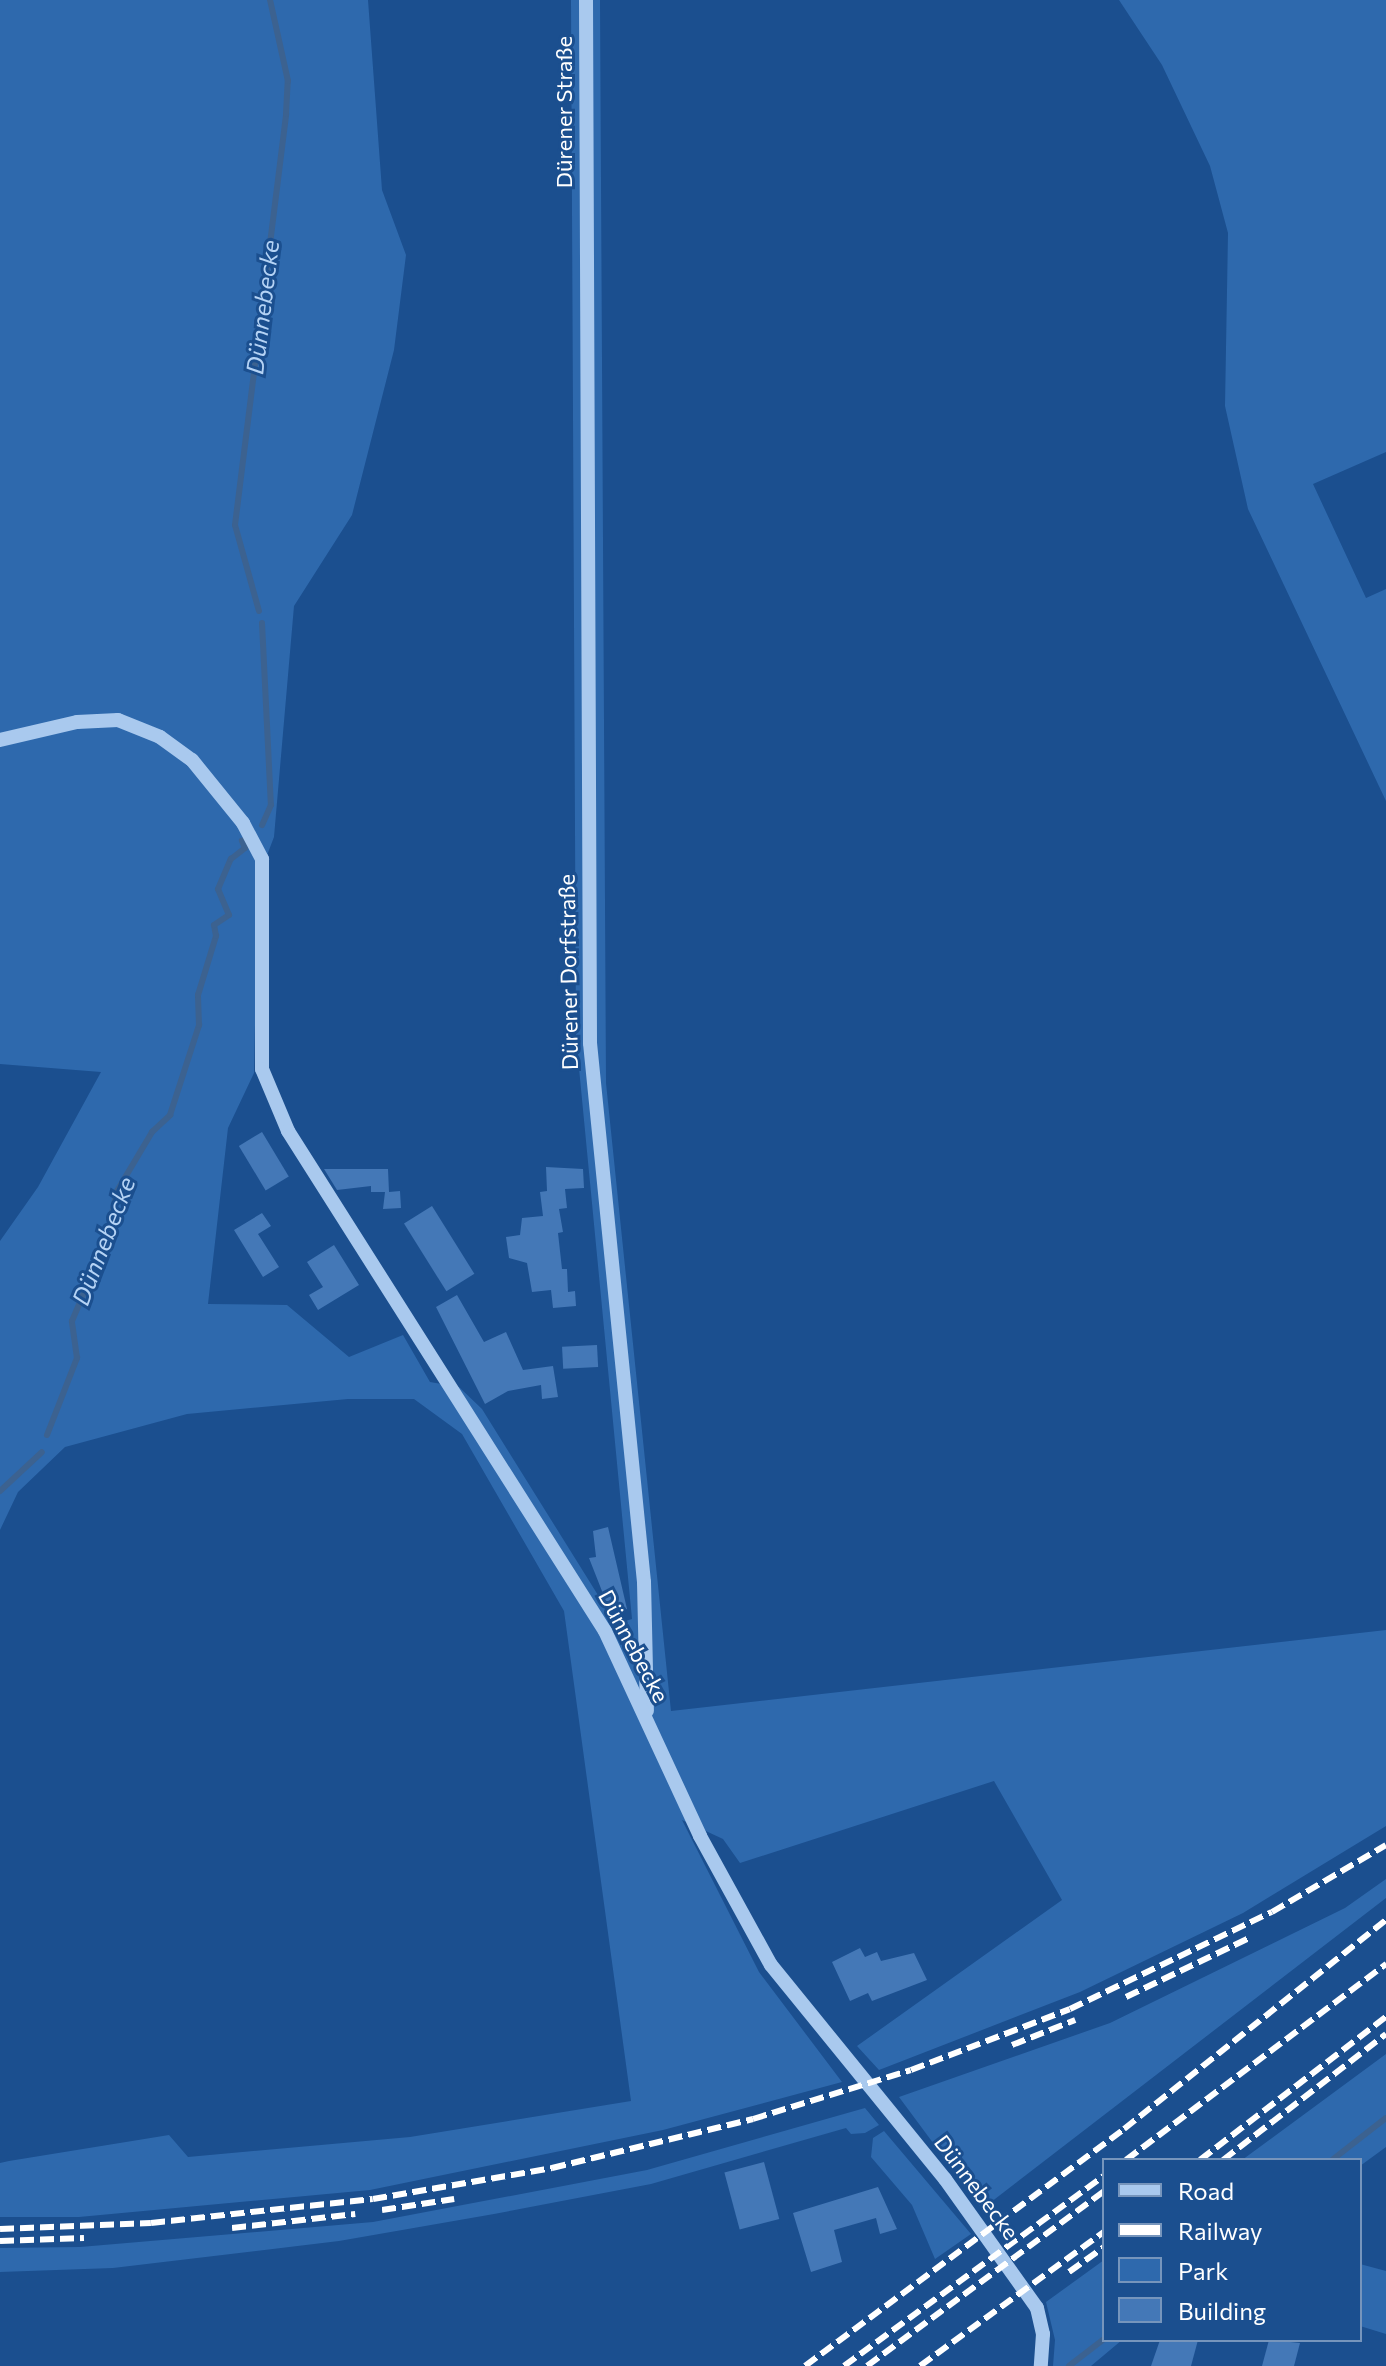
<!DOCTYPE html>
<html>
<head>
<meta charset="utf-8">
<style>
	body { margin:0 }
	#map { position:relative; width:1386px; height:2366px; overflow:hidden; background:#1b4f8f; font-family:Commissioner,sans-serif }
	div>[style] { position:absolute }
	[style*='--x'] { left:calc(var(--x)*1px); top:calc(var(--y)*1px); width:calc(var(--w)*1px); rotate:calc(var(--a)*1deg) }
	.green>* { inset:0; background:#2e69ad }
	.stream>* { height:6px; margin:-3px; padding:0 3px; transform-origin:3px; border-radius:3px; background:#3c6290 }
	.building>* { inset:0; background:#4478b7; transform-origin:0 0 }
	.minor>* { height:14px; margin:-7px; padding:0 7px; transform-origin:7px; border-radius:7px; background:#a9c9ee }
	.rail>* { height:6px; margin-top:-3px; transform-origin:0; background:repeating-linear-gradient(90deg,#fff 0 14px,transparent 0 20px) }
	span { translate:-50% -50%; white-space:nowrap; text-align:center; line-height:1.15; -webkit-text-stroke:6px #1b4f8f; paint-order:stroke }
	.street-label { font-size:22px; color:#fff }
	.water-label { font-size:24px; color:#b5d3f5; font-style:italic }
	.legend { position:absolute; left:1102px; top:2158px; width:260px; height:184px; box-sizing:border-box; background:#1b4f8f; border:2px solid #7695bc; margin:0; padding:10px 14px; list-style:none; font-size:24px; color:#fff }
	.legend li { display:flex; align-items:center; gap:16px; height:40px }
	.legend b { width:40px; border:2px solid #7695bc }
</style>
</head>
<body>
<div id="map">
	<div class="green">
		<i style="clip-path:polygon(0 0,368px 0,382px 190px,406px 255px,394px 350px,352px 515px,294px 606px,274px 837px,258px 879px,254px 1073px,228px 1128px,208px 1304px,287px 1305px,349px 1357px,403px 1335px,430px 1382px,459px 1387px,482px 1409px,616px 1624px,632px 1619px,576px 1037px,571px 0,600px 0,606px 1083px,671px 1711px,1386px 1630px,1386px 1826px,1243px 1913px,1080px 1992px,879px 2070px,857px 2046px,1062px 1900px,994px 1781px,740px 1863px,723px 1839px,682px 1820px,759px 1972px,842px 2082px,663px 2130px,370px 2190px,79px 2217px,0 2217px,0 2163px,9px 2161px,169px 2135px,188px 2157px,410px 2137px,631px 2101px,564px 1611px,462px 1434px,414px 1399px,348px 1399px,187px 1414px,65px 1447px,18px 1492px,0 1530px,0 1241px,38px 1187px,101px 1072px,0 1064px)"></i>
		<i style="clip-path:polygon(1119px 0,1386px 0,1386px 452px,1313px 484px,1366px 598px,1386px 589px,1386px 801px,1248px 509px,1225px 406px,1228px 233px,1210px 166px,1162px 65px)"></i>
		<i style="clip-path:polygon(1386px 1879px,1386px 1898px,982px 2209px,899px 2097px,1110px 2023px,1345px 1908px)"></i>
		<i style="clip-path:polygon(1386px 2054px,1386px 2147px,1360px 2166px,1360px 2160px,1242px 2160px)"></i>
		<i style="clip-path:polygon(865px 2108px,879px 2125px,865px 2133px,851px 2134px,846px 2128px,651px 2184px,494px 2214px,339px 2241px,113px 2268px,0 2272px,0 2248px,80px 2247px,373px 2222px,647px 2170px)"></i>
		<i style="clip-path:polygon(884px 2131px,971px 2234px,935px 2259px,912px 2205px,871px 2157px,873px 2138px)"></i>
		<i style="clip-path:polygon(1104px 2260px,1104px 2340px,1122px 2340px,1091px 2366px,1053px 2366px,1055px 2340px,1046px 2302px)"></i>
		<i style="clip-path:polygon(1360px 2264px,1386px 2271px,1386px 2334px,1360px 2326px)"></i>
	</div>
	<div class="stream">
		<i style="--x:259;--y:611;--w:89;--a:-105.6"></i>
		<i style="--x:235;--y:525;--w:414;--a:-82.9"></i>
		<i style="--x:286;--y:114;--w:33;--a:-87"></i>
		<i style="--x:288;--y:81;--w:83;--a:-102.5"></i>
		<i style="--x:262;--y:623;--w:182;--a:87.2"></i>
		<i style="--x:271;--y:805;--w:22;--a:114"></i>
		<i style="--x:47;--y:1435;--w:83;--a:-68.7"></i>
		<i style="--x:77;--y:1358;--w:37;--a:-98"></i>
		<i style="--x:72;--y:1321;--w:87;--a:-67"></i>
		<i style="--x:106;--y:1241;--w:51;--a:-77.6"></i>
		<i style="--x:117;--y:1191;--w:69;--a:-59.3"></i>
		<i style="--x:152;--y:1132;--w:25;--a:-43"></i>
		<i style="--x:170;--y:1115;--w:95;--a:-72.1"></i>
		<i style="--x:199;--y:1025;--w:30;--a:-92"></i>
		<i style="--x:198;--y:995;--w:62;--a:-73"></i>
		<i style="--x:216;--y:936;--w:11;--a:-100"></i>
		<i style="--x:214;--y:925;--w:18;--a:-34"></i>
		<i style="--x:229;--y:915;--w:28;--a:-113"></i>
		<i style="--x:218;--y:889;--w:33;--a:-67"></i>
		<i style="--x:231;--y:859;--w:18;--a:-38"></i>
		<i style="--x:245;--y:848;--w:8;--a:-113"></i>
		<i style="--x:0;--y:1491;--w:57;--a:-42.9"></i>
		<i style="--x:1332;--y:2160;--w:68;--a:-37.9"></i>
		<i style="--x:1069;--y:2366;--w:44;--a:-37.6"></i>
	</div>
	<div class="building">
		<i style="left:262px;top:1132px;width:52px;height:27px;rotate:59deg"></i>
		<i style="clip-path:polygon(546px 1167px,583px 1169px,584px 1188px,565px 1189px,567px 1208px,559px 1209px,563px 1232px,558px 1233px,562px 1269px,567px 1269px,568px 1292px,575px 1291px,576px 1306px,553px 1308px,551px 1290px,532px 1292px,527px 1263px,509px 1258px,506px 1237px,520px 1235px,522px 1218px,543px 1216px,540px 1192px,547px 1191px)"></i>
		<i style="clip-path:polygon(324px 1169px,388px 1169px,389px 1192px,400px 1191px,401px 1208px,383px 1209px,385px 1192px,371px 1192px,371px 1186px,337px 1190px)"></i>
		<i style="left:432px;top:1206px;width:80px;height:33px;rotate:58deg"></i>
		<i style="clip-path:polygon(262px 1213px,271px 1226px,258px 1234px,279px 1267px,263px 1277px,234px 1230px)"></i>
		<i style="clip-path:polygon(334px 1245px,359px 1285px,318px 1310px,309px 1295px,323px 1287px,307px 1262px)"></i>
		<i style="clip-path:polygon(457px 1295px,484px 1342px,506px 1332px,523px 1370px,553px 1366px,558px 1397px,542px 1399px,541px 1385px,508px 1391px,485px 1404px,436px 1307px)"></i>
		<i style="left:597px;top:1345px;width:22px;height:35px;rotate:87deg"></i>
		<i style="clip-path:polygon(608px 1527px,627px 1609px,611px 1614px,589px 1558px,596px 1557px,593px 1531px)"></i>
		<i style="clip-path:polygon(860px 1948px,865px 1957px,877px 1952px,881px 1961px,914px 1953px,927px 1980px,872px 2001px,868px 1993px,850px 2001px,832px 1962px)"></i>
		<i style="left:764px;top:2162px;width:59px;height:41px;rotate:75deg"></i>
		<i style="clip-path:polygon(878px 2187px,897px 2229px,880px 2234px,876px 2218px,834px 2230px,842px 2262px,811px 2272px,793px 2213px)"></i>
		<i style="clip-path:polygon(1160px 2340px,1198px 2340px,1191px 2366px,1151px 2366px)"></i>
		<i style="clip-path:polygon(1269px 2340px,1300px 2343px,1294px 2366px,1262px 2366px)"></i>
	</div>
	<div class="minor">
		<i style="--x:586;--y:0;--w:1043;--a:89.78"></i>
		<i style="--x:590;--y:1043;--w:542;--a:84.28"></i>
		<i style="--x:644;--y:1582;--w:129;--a:88.7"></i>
		<i style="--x:0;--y:740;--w:79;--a:-13.2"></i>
		<i style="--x:77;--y:722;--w:41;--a:-2.8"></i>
		<i style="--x:118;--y:720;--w:45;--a:22"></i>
		<i style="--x:160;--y:737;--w:39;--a:36"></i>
		<i style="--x:192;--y:760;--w:81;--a:51"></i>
		<i style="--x:243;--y:823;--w:41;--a:62.2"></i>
		<i style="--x:262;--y:859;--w:210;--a:90"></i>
		<i style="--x:262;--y:1069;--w:67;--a:67.2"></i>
		<i style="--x:288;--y:1131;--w:592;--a:57.63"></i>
		<i style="--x:605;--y:1631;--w:226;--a:65.1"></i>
		<i style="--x:700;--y:1836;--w:147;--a:61.2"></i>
		<i style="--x:771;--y:1965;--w:276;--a:50.9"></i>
		<i style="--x:945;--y:2179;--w:158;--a:54.5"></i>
		<i style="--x:1037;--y:2308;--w:27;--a:77"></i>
		<i style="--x:1043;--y:2334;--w:32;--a:94"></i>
	</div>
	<div class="rail">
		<i style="--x:1126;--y:1997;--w:136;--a:-25.6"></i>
		<i style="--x:1012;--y:2045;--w:68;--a:-21.6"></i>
		<i style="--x:1126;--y:2160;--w:326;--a:-37"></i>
		<i style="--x:1200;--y:2160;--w:235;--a:-37.6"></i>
		<i style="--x:1223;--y:2160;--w:206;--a:-37.7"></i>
		<i style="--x:382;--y:2210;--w:73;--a:-8.7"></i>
		<i style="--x:232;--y:2228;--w:124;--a:-6.5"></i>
		<i style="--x:0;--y:2229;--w:151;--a:-2.3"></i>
		<i style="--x:151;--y:2223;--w:223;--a:-6.2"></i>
		<i style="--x:373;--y:2199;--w:182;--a:-9.8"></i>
		<i style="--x:552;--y:2168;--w:207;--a:-13.7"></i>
		<i style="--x:753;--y:2119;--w:165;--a:-17.2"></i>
		<i style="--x:911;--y:2070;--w:170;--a:-21"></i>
		<i style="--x:1070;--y:2009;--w:224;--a:-25.7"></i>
		<i style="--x:1272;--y:1912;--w:132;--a:-30.4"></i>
		<i style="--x:0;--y:2241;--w:84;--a:-2"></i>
		<i style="--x:1069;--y:2272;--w:43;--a:-35.5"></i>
		<i style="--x:805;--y:2366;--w:397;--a:-36.6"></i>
		<i style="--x:1124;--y:2129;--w:335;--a:-38.6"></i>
		<i style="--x:844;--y:2366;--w:322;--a:-36.2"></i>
		<i style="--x:867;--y:2366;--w:295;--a:-36.4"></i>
		<i style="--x:920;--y:2366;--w:228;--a:-36.1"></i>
	</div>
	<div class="street-label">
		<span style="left:564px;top:112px;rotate:-90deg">Dürener Straße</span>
		<span style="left:568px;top:972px;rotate:-91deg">Dürener Dorfstraße</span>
		<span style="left:634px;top:1646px;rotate:62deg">Dünnebecke</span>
		<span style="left:977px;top:2187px;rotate:53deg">Dünnebecke</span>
	</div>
	<div class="water-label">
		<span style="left:262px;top:307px;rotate:-83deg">Dünnebecke</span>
		<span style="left:103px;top:1241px;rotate:-69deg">Dünnebecke</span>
	</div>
	<ul class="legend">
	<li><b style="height:10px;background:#a9c9ee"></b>Road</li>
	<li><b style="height:10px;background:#fff"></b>Railway</li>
	<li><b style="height:22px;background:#2e69ad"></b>Park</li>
	<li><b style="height:22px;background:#4478b7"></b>Building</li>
	</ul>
</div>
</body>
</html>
